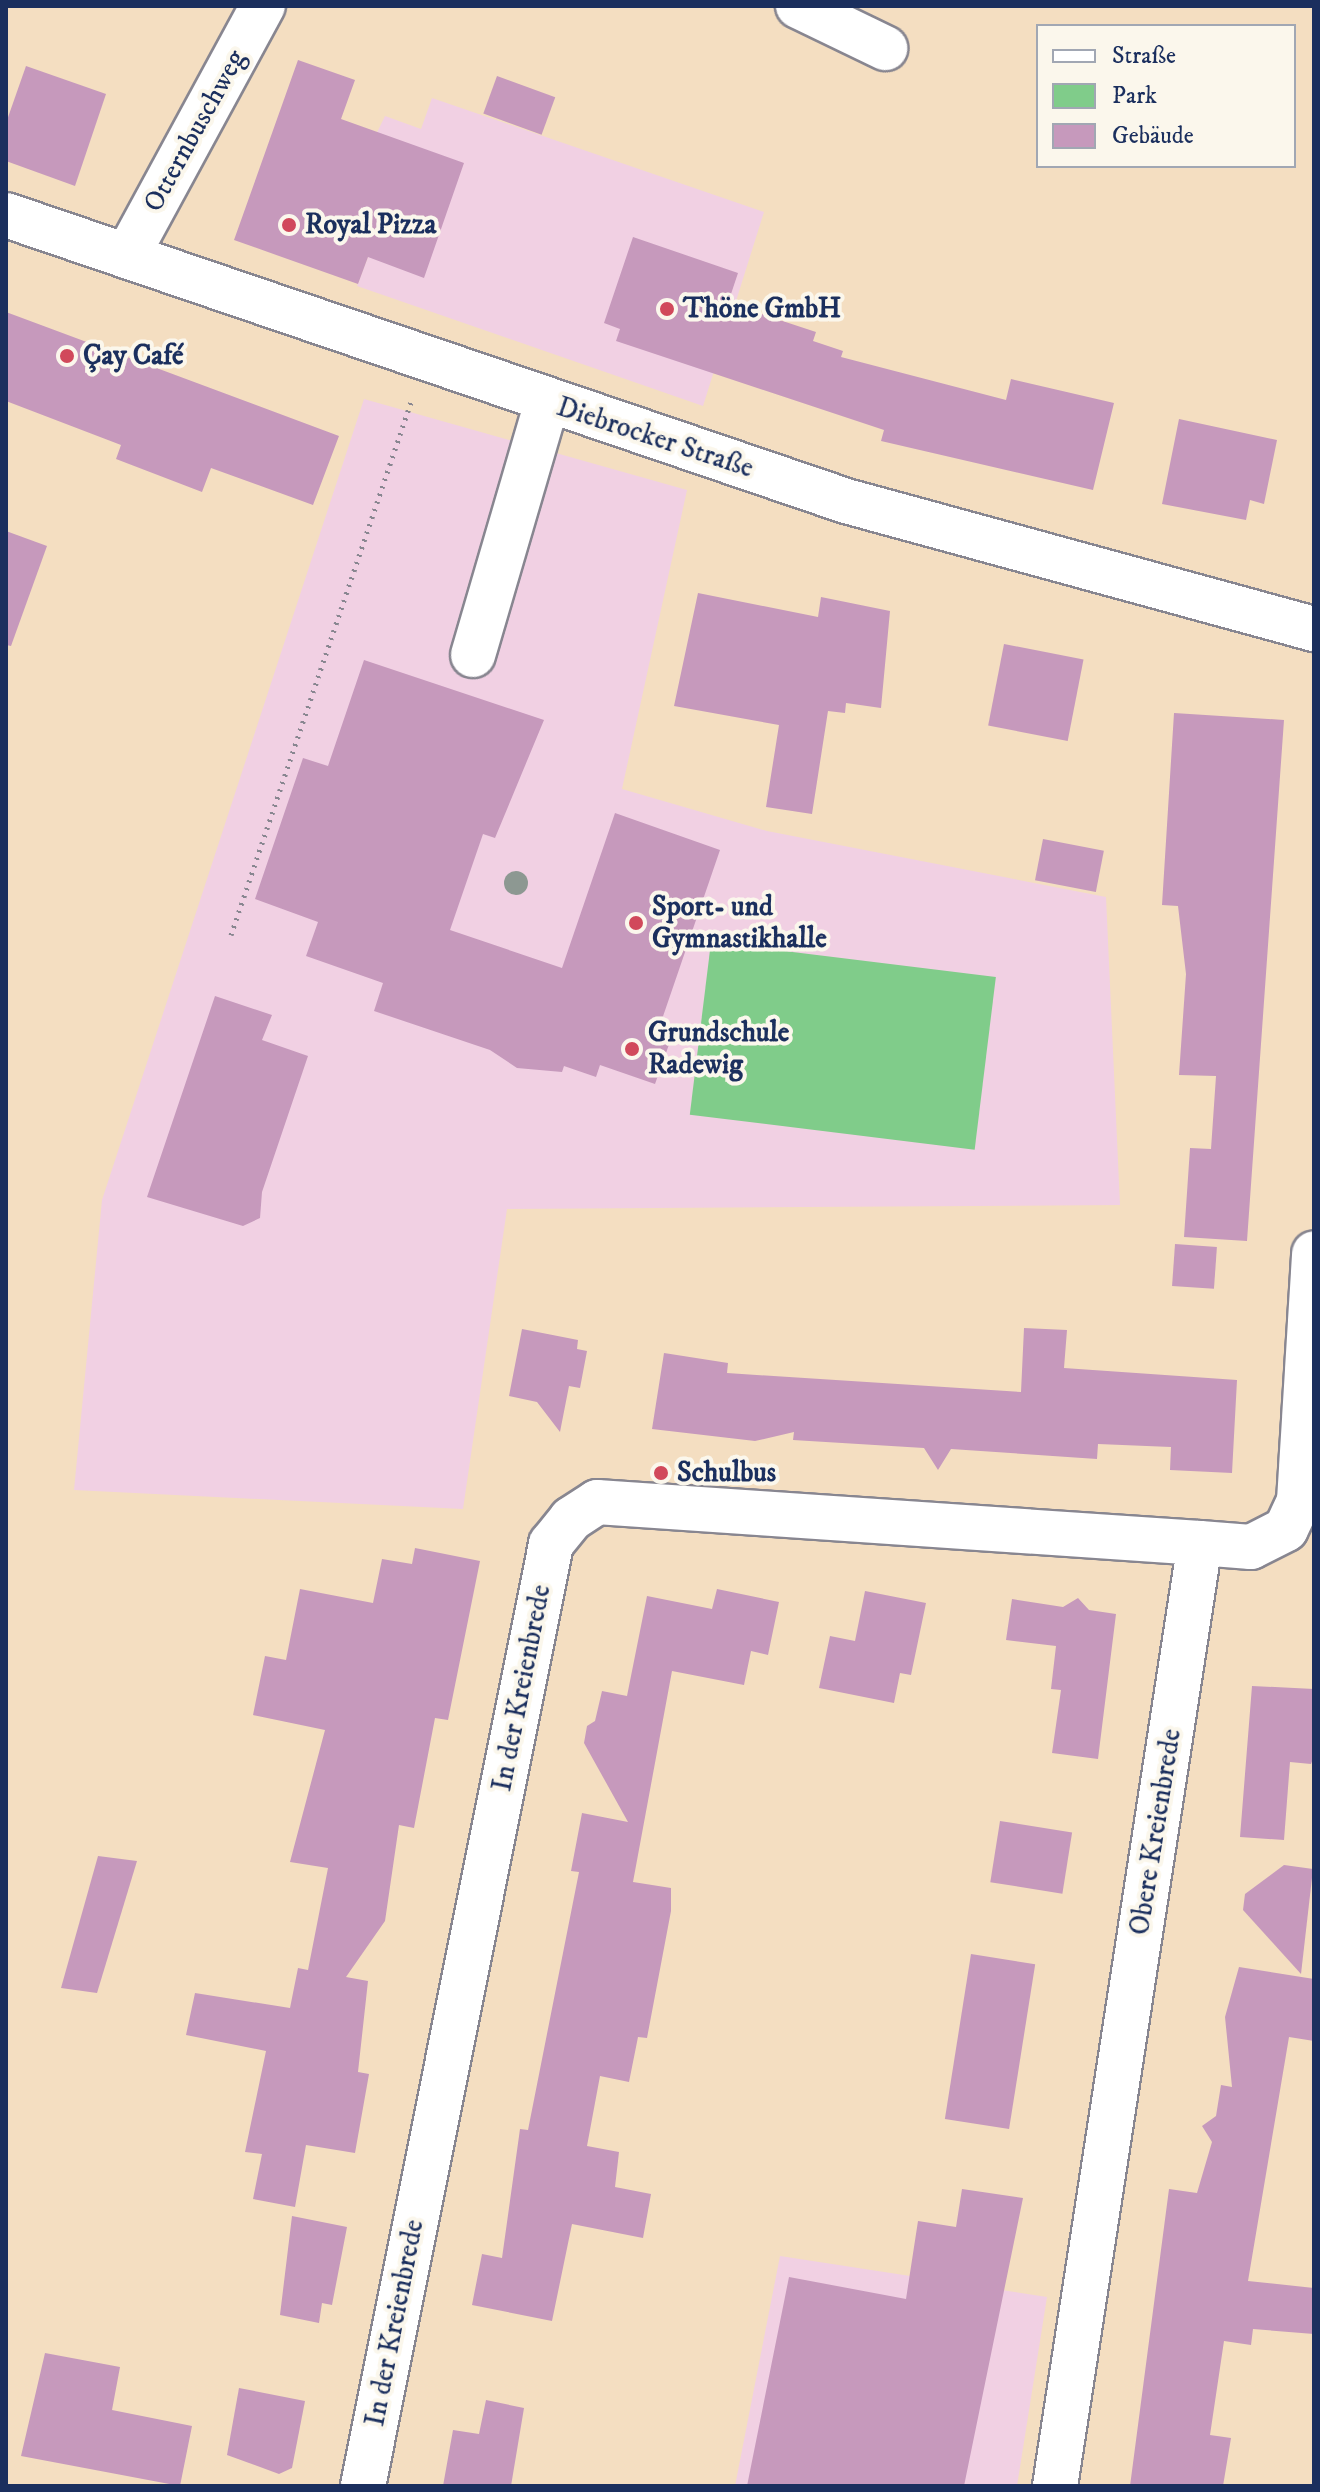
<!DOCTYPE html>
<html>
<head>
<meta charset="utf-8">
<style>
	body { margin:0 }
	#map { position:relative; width:1320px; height:2492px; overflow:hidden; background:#f4dec1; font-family:"IM FELL DW Pica",serif }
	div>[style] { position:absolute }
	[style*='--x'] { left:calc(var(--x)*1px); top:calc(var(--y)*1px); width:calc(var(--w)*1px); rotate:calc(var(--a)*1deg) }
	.built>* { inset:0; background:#f1d0e3 }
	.green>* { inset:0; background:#80cc8a; transform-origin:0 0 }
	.building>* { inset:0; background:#c699bc; transform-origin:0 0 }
	.path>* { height:5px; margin-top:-2.5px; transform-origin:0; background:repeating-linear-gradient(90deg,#888690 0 2px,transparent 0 8px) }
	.roads { filter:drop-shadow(2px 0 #888690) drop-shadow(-2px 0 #888690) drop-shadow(0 2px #888690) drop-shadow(0 -2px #888690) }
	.minor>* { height:44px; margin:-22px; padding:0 22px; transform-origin:22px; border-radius:22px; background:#fff }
	.major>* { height:44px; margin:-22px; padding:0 22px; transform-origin:22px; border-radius:22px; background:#fff }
	.trees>* { width:24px; height:24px; margin:-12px; border-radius:50%; background:#8d9892 }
	.dots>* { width:22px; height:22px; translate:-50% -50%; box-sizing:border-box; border:4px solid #fbf7ec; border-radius:50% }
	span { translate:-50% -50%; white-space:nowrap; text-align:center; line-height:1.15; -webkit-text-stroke:8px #fbf7ec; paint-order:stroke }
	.street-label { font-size:28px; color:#1b2f5e }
	.poi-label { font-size:28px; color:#1b2f5e; font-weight:700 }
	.left { translate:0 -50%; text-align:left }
	.frame { position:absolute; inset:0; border:8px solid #1b2f5e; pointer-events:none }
	.legend { position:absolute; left:1036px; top:24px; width:260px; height:144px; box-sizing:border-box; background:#fbf7ec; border:2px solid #a1a7b3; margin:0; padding:10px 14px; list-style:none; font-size:24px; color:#1b2f5e }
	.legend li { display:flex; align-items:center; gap:16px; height:40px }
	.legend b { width:40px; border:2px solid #a1a7b3 }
</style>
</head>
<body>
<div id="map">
	<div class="built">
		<i style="clip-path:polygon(432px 98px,764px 212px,703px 406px,357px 286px,368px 257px,366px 155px,385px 116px,421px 129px)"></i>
		<i style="clip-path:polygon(364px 399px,687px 490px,622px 789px,767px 831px,1106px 897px,1120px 1205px,507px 1209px,463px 1509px,74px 1490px,102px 1200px)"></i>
		<i style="clip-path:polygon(780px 2256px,1047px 2297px,1017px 2486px,735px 2486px)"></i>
	</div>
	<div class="green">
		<i style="left:711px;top:942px;width:287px;height:174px;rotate:7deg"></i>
	</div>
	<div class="building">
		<i style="clip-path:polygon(298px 60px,355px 80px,341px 119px,464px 163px,424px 278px,368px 257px,358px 284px,234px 240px)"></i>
		<i style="clip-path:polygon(26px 66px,106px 94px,75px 186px,6px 161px,6px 123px)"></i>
		<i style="left:497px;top:76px;width:62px;height:40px;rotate:20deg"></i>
		<i style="clip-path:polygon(633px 237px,738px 273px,728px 303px,816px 332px,813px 341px,843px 351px,841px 357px,1006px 400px,1011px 379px,1114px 403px,1093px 490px,881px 441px,884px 430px,616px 341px,620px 329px,604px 323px)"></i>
		<i style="clip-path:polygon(6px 312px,339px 436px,313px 505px,211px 468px,202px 492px,116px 459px,121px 445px,6px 401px)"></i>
		<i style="clip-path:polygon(1179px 419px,1277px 440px,1264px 504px,1250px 500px,1246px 520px,1162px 504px)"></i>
		<i style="clip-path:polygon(6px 531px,47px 546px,11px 646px,6px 645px)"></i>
		<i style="clip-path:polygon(698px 593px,818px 617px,821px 597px,890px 611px,881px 708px,846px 703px,845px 713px,828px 711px,812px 814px,766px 807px,779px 725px,674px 706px)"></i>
		<i style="left:1004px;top:644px;width:81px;height:83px;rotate:11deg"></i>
		<i style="clip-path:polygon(364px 660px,544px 720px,495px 838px,483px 834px,450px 930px,562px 968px,615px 813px,720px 850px,658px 1031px,672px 1036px,655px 1084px,600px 1065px,596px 1077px,564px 1066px,562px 1072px,517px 1068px,490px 1050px,374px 1011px,383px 983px,306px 956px,318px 922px,255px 899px,303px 758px,328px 766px)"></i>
		<i style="clip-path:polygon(1174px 713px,1284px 720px,1247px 1241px,1184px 1237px,1190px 1148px,1211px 1149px,1216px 1076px,1179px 1075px,1186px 974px,1178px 906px,1162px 905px)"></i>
		<i style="left:1043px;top:839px;width:62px;height:42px;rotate:11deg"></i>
		<i style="clip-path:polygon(215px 996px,272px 1015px,262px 1040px,308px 1056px,262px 1192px,260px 1218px,243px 1226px,147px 1197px)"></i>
		<i style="left:1175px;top:1244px;width:42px;height:42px;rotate:4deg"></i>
		<i style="clip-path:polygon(1024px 1328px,1067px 1330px,1064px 1368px,1237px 1380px,1232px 1473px,1170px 1470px,1171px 1447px,1098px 1444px,1097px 1459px,951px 1449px,938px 1470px,924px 1448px,793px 1440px,794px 1432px,755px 1441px,652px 1429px,664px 1353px,728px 1363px,727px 1373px,1021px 1392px)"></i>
		<i style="clip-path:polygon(522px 1329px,578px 1340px,577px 1349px,587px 1351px,580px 1388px,569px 1386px,560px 1432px,537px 1402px,509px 1396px)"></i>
		<i style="clip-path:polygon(415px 1548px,480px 1561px,448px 1720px,435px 1718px,414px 1828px,399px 1825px,385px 1921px,346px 1977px,368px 1981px,358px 2072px,369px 2074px,355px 2153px,306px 2145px,295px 2207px,253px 2199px,262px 2154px,245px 2152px,266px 2051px,186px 2035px,195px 1993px,290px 2008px,298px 1968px,308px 1970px,328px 1868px,290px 1862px,325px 1730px,253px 1715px,265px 1656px,286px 1660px,300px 1589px,373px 1603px,382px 1559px,412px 1564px)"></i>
		<i style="clip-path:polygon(717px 1589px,779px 1602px,768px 1655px,751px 1651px,744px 1685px,672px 1671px,633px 1882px,671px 1888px,671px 1911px,647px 2038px,638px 2037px,629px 2082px,600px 2076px,587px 2146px,619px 2152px,615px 2187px,651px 2194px,643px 2238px,572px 2224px,552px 2321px,472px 2305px,482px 2254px,502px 2258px,520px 2129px,528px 2130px,579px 1872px,571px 1871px,582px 1813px,628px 1822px,584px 1743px,587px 1726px,595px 1721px,602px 1691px,627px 1696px,647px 1596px,712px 1609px)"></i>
		<i style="clip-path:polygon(865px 1591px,926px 1603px,911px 1675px,900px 1673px,894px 1703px,819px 1688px,830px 1636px,855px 1641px)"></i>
		<i style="clip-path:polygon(1078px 1598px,1089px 1610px,1116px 1614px,1098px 1759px,1052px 1753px,1061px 1690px,1051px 1689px,1056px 1646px,1006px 1640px,1012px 1599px,1063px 1607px)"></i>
		<i style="clip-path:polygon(1252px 1686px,1314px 1689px,1314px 1756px,1311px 1764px,1290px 1762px,1284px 1840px,1240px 1837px)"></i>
		<i style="left:1000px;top:1821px;width:73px;height:62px;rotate:9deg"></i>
		<i style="clip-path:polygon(98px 1856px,137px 1861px,97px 1993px,61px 1988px)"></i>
		<i style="clip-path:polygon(1284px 1865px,1313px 1869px,1301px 1974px,1243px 1910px,1245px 1894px)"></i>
		<i style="left:971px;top:1954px;width:65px;height:167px;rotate:9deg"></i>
		<i style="clip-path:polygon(1239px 1967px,1314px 1979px,1314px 2041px,1289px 2037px,1248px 2281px,1314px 2288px,1314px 2334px,1253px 2329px,1251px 2345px,1224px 2341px,1210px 2435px,1231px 2438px,1223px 2486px,1130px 2486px,1169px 2189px,1197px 2193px,1212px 2142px,1202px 2126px,1216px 2116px,1221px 2085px,1232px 2087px,1225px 2017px)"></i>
		<i style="clip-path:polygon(962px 2189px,1023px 2198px,964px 2486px,747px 2486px,789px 2277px,906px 2299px,918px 2221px,956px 2227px)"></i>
		<i style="clip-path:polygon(292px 2216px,347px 2227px,332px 2305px,322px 2303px,319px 2323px,280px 2315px)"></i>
		<i style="clip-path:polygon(45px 2353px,120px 2367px,112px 2410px,192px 2426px,180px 2486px,21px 2456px)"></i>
		<i style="clip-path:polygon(239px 2388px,305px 2401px,292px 2468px,279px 2474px,227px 2455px)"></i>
		<i style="clip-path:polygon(486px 2400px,524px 2408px,511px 2486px,443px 2486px,453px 2430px,479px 2434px)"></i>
	</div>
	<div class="path">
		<i style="--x:231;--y:935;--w:563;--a:-71.34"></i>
	</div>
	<div class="roads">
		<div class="minor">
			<i style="--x:798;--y:6;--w:97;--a:25.8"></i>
			<i style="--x:127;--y:256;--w:285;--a:-61.5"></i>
			<i style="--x:473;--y:655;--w:264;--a:-73.7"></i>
			<i style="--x:363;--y:2486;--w:961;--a:-78.71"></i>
			<i style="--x:551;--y:1544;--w:32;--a:-51"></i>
			<i style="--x:571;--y:1519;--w:31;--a:-33"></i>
			<i style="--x:597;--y:1502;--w:604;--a:3.89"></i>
			<i style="--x:1055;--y:2486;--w:954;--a:-81.26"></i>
			<i style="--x:1200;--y:1543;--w:51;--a:4.5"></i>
			<i style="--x:1251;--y:1547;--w:39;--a:-27"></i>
			<i style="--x:1286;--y:1529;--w:31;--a:-65"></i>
			<i style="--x:1299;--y:1501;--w:248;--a:-86.5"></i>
		</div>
		<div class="major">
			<i style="--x:6;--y:215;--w:887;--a:18.8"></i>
			<i style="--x:846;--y:501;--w:485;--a:15.3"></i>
		</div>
	</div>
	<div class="trees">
		<i style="left:516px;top:883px"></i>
	</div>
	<div class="dots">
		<i style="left:289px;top:225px;background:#d1495b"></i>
		<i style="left:667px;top:309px;background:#d1495b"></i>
		<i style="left:67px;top:356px;background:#d1495b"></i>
		<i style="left:636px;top:923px;background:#d1495b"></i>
		<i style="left:632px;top:1049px;background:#d1495b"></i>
		<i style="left:661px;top:1473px;background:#d1495b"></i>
	</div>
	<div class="street-label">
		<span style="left:195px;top:131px;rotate:-61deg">Otternbuschweg</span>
		<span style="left:655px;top:438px;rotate:18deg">Diebrocker Straße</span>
		<span style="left:522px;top:1688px;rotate:-79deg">In der Kreienbrede</span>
		<span style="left:1156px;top:1832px;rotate:-81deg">Obere Kreienbrede</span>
		<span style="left:395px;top:2323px;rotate:-79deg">In der Kreienbrede</span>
	</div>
	<div class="poi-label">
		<span class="left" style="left:305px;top:225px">Royal Pizza</span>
		<span class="left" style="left:683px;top:309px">Thöne GmbH</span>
		<span class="left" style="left:83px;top:356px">Çay Café</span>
		<span class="left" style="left:652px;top:923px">Sport- und<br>Gymnastikhalle</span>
		<span class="left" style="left:648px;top:1049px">Grundschule<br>Radewig</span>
		<span class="left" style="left:677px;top:1473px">Schulbus</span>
	</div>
	<div class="frame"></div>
	<ul class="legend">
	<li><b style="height:10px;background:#fff"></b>Straße</li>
	<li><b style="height:22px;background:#80cc8a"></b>Park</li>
	<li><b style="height:22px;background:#c699bc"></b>Gebäude</li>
	</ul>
</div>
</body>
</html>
